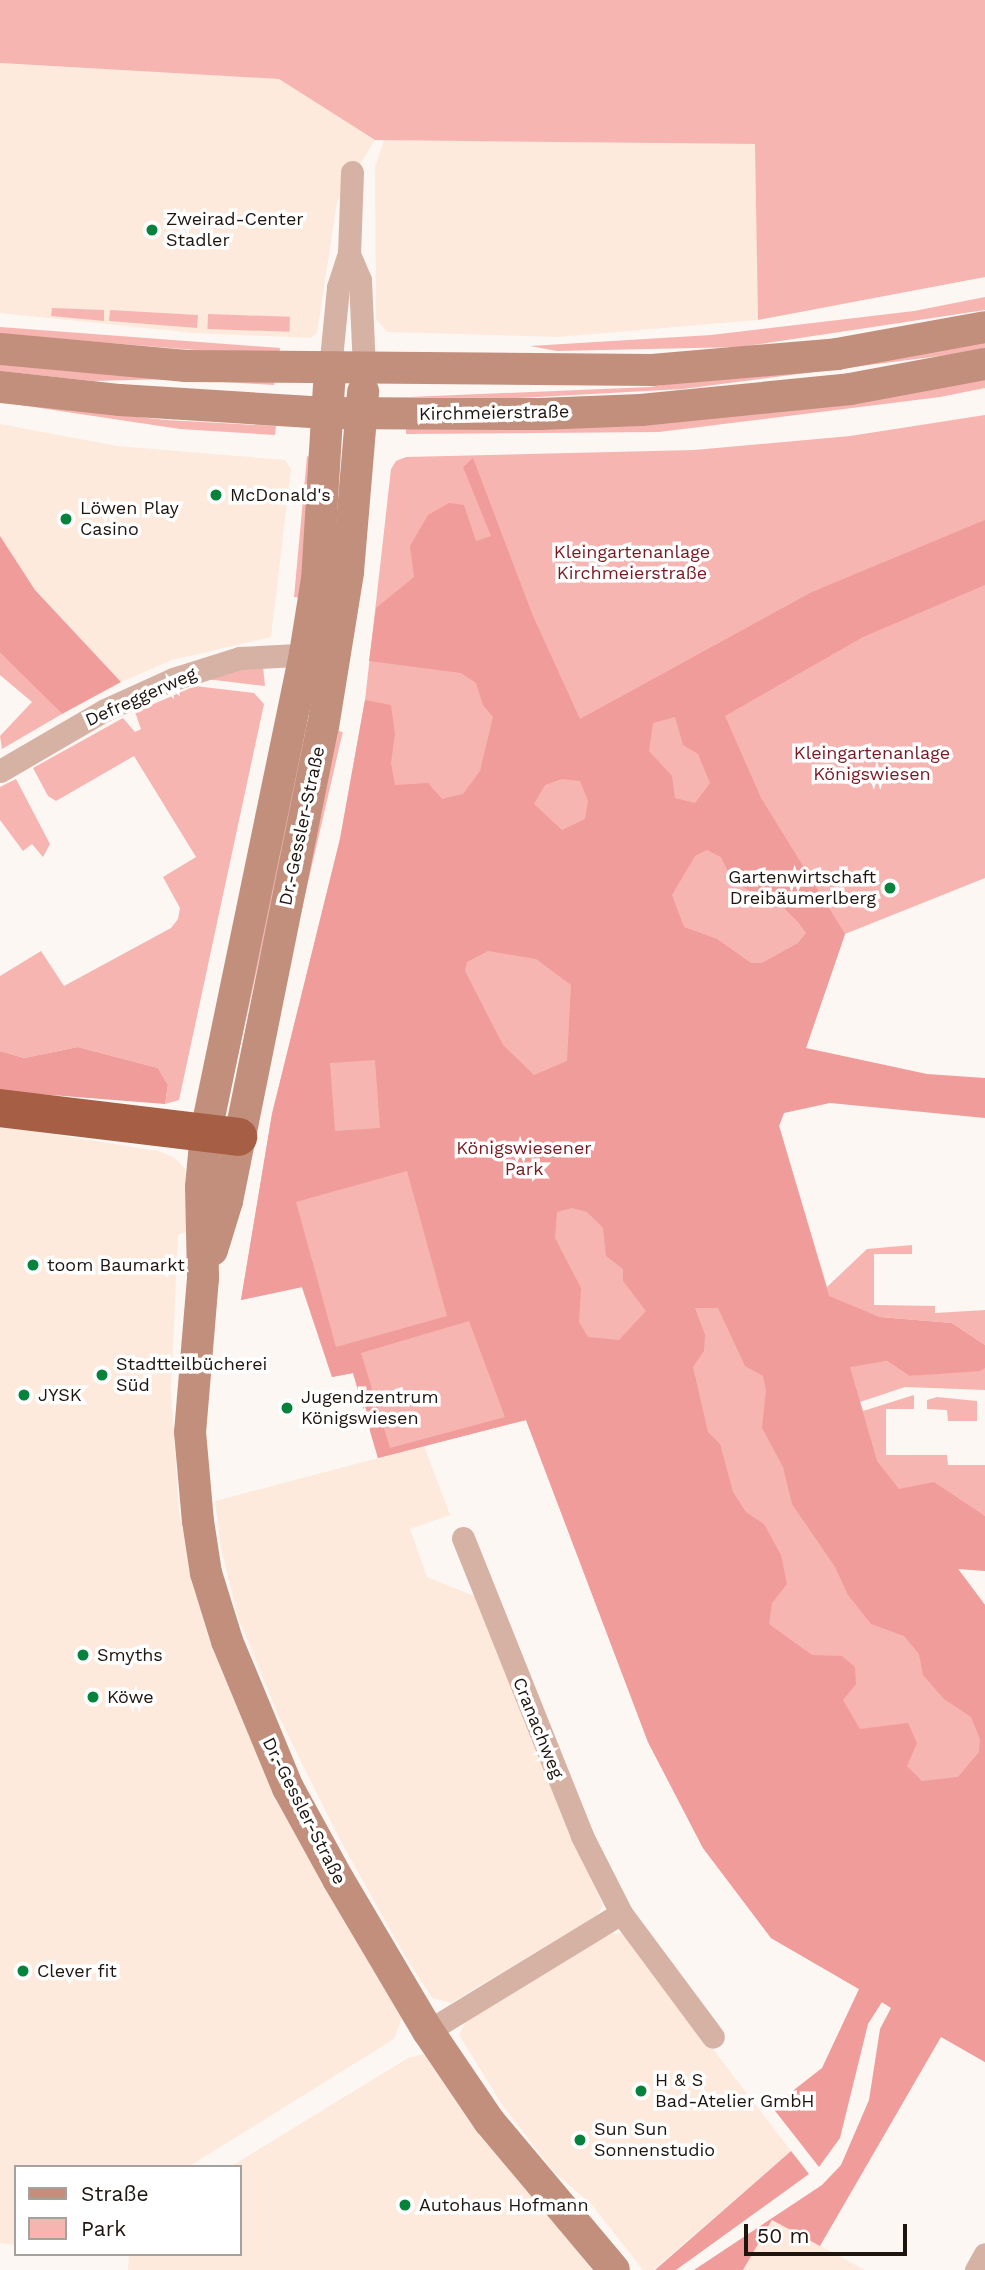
<!DOCTYPE html>
<html>
<head>
<meta charset="utf-8">
<style>
	body { margin:0 }
	#map { position:relative; width:985px; height:2270px; overflow:hidden; background:#fcf7f3; font-family:"Work Sans",sans-serif }
	div>[style] { position:absolute }
	[style*='--x'] { left:calc(var(--x)*1px); top:calc(var(--y)*1px); width:calc(var(--w)*1px); rotate:calc(var(--a)*1deg) }
	.built>* { inset:0; background:#fdeadc }
	.green>* { inset:0; background:#f7b5b2; transform-origin:0 0 }
	.forest>* { inset:0; background:#f09c9a }
	.street>* { height:23px; margin:-11.5px; padding:0 11.5px; transform-origin:11.5px; border-radius:11.5px; background:#d6b2a5 }
	.secondary>* { height:32px; margin:-16px; padding:0 16px; transform-origin:16px; border-radius:16px; background:#c28f7d }
	.highway>* { height:38px; margin:-19px; padding:0 19px; transform-origin:19px; border-radius:19px; background:#a65f45 }
	.dots>* { width:19px; height:19px; translate:-50% -50%; box-sizing:border-box; border:4px solid #fff; border-radius:50% }
	span { translate:-50% -50%; white-space:nowrap; text-align:center; line-height:1.15; -webkit-text-stroke:7px #fff; paint-order:stroke }
	.poi-label { font-size:18px; color:#1e150f }
	.left { translate:0 -50%; text-align:left }
	.right { translate:-100% -50%; text-align:right }
	.street-label { font-size:18px; color:#1e150f }
	.park-label { font-size:18px; color:#7a1922 }
	.legend { position:absolute; left:14px; top:2165px; width:228px; height:91px; box-sizing:border-box; background:#fff; border:2px solid #a5a19f; margin:0; padding:9px 12px; list-style:none; font-size:21px; color:#1e150f }
	.legend li { display:flex; align-items:center; gap:14px; height:35px }
	.legend b { width:35px; border:2px solid #a5a19f }
	.scale { position:absolute; left:744px; top:2224px; width:163px; height:32px; box-sizing:border-box; border:4px solid #1e150f; border-top:0; padding-left:9px; font-size:21px; line-height:24px; white-space:nowrap; color:#1e150f; -webkit-text-stroke:5px #fff; paint-order:stroke }
</style>
</head>
<body>
<div id="map">
	<div class="built">
		<i style="clip-path:polygon(0 63px,279px 79px,375px 140px,337px 202px,317px 333px,310px 338px,194px 333px,0 313px)"></i>
		<i style="clip-path:polygon(384px 140px,756px 144px,758px 320px,557px 337px,387px 332px,376px 319px,375px 167px)"></i>
		<i style="clip-path:polygon(0 424px,117px 446px,285px 460px,291px 469px,271px 637px,172px 660px,121px 682px,35px 590px,0 536px)"></i>
		<i style="clip-path:polygon(0 1126px,159px 1151px,175px 1158px,185px 1169px,188px 1231px,178px 1235px,171px 1391px,179px 1511px,196px 1594px,402px 2018px,394px 2039px,188px 2167px,16px 2167px,16px 2245px,0 2243px)"></i>
		<i style="clip-path:polygon(424px 1446px,450px 1515px,410px 1529px,427px 1577px,474px 1596px,603px 1906px,596px 1916px,451px 2003px,432px 1998px,405px 1956px,341px 1842px,279px 1717px,238px 1617px,221px 1548px,215px 1501px)"></i>
		<i style="clip-path:polygon(624px 1933px,791px 2151px,653px 2270px,643px 2270px,593px 2206px,553px 2171px,503px 2106px,459px 2035px,467px 2019px,606px 1934px)"></i>
		<i style="clip-path:polygon(424px 2054px,592px 2270px,128px 2270px,129px 2254px,240px 2254px,240px 2167px,230px 2167px,408px 2058px)"></i>
		<i style="clip-path:polygon(772px 2220px,865px 2270px,743px 2270px)"></i>
	</div>
	<div class="green">
		<i style="clip-path:polygon(0 0,985px 0,985px 277px,758px 320px,755px 144px,375px 140px,279px 79px,0 63px)"></i>
		<i style="clip-path:polygon(985px 297px,985px 310px,740px 347px,557px 351px,530px 346px,711px 335px,914px 311px)"></i>
		<i style="clip-path:polygon(52px 308px,104px 310px,104px 321px,51px 316px)"></i>
		<i style="clip-path:polygon(110px 310px,198px 315px,197px 328px,109px 321px)"></i>
		<i style="left:208px;top:314px;width:82px;height:15px;rotate:2deg"></i>
		<i style="clip-path:polygon(0 327px,280px 348px,279px 357px,0 334px)"></i>
		<i style="clip-path:polygon(985px 336px,985px 348px,955px 354px,683px 389px,519px 398px,409px 397px,650px 387px)"></i>
		<i style="clip-path:polygon(0 360px,275px 381px,274px 385px,173px 379px,93px 381px,0 371px)"></i>
		<i style="clip-path:polygon(985px 372px,985px 388px,940px 397px,659px 432px,406px 434px,406px 422px)"></i>
		<i style="clip-path:polygon(0 402px,166px 420px,276px 426px,275px 435px,180px 429px)"></i>
		<i style="clip-path:polygon(985px 415px,985px 878px,845px 934px,779px 1126px,827px 1287px,867px 1249px,912px 1245px,912px 1254px,874px 1254px,874px 1305px,935px 1306px,935px 1313px,985px 1310px,985px 1345px,952px 1323px,880px 1317px,829px 1297px,850px 1366px,887px 1361px,909px 1376px,985px 1368px,985px 1390px,905px 1387px,860px 1402px,863px 1411px,914px 1395px,914px 1409px,886px 1409px,886px 1455px,947px 1455px,948px 1465px,985px 1465px,985px 1516px,899px 1490px,985px 1605px,985px 2062px,771px 1938px,703px 1848px,648px 1742px,526px 1420px,378px 1458px,353px 1373px,332px 1377px,302px 1287px,241px 1300px,272px 1114px,340px 839px,365px 700px,391px 469px,396px 461px,406px 457px,694px 450px,850px 436px)"></i>
		<i style="clip-path:polygon(307px 456px,310px 457px,303px 598px,294px 597px)"></i>
		<i style="clip-path:polygon(0 653px,62px 714px,2px 749px,0 736px,32px 702px,0 675px)"></i>
		<i style="clip-path:polygon(252px 665px,263px 666px,265px 686px,206px 679px)"></i>
		<i style="clip-path:polygon(195px 686px,254px 693px,264px 704px,179px 1100px,165px 1104px,168px 1085px,158px 1068px,78px 1047px,24px 1058px,0 1051px,0 976px,41px 951px,64px 986px,171px 928px,178px 919px,180px 908px,163px 877px,196px 857px,134px 756px,56px 801px,48px 796px,33px 768px,123px 718px,135px 732px,141px 729px,135px 712px)"></i>
		<i style="clip-path:polygon(307px 724px,311px 725px,228px 1101px,235px 1058px)"></i>
		<i style="left:334px;top:730px;width:9px;height:227px;rotate:13deg"></i>
		<i style="clip-path:polygon(16px 779px,50px 844px,43px 857px,32px 844px,23px 851px,0 820px,0 787px)"></i>
		<i style="clip-path:polygon(937px 1397px,977px 1401px,977px 1421px,948px 1421px,947px 1410px,927px 1409px,927px 1400px)"></i>
	</div>
	<div class="forest">
		<i style="clip-path:polygon(evenodd,473px 458px,533px 616px,580px 719px,812px 592px,985px 520px,985px 585px,863px 637px,725px 716px,761px 798px,845px 934px,806px 1048px,927px 1074px,985px 1078px,985px 1118px,830px 1103px,784px 1113px,779px 1126px,829px 1296px,880px 1317px,952px 1323px,985px 1345px,985px 1368px,980px 1371px,909px 1376px,887px 1361px,850px 1367px,877px 1461px,899px 1489px,934px 1482px,985px 1516px,985px 1571px,958px 1569px,985px 1605px,985px 2062px,941px 2037px,820px 2246px,772px 2220px,743px 2270px,694px 2270px,822px 2185px,841px 2165px,869px 2100px,880px 2029px,891px 2008px,882px 2002px,868px 2024px,840px 2138px,819px 2167px,772px 2107px,822px 2068px,859px 1989px,771px 1938px,703px 1848px,648px 1742px,526px 1420px,378px 1458px,353px 1373px,332px 1377px,302px 1287px,241px 1300px,272px 1114px,340px 839px,365px 700px,391px 705px,395px 734px,391px 763px,395px 785px,428px 783px,442px 799px,463px 794px,480px 771px,493px 717px,483px 705px,476px 683px,461px 673px,369px 661px,376px 608px,414px 577px,410px 546px,428px 515px,449px 503px,464px 505px,476px 541px,491px 536px,463px 467px,473px 458px,675px 717px,683px 745px,698px 754px,710px 783px,695px 803px,675px 798px,672px 776px,649px 751px,653px 723px,675px 717px,473px 458px,562px 779px,580px 781px,588px 801px,585px 819px,562px 830px,534px 804px,545px 785px,562px 779px,473px 458px,707px 850px,721px 857px,733px 882px,784px 908px,798px 922px,806px 933px,798px 943px,762px 963px,751px 963px,717px 939px,684px 927px,672px 895px,695px 856px,707px 850px,473px 458px,488px 951px,536px 959px,571px 985px,567px 1061px,534px 1075px,503px 1045px,465px 971px,467px 962px,488px 951px,473px 458px,375px 1060px,380px 1128px,335px 1131px,330px 1063px,375px 1060px,473px 458px,407px 1171px,447px 1316px,336px 1347px,296px 1202px,407px 1171px,473px 458px,572px 1208px,587px 1212px,603px 1228px,606px 1256px,623px 1269px,623px 1281px,646px 1311px,619px 1340px,588px 1337px,579px 1322px,581px 1288px,555px 1238px,557px 1212px,572px 1208px,473px 458px,695px 1308px,718px 1308px,745px 1366px,763px 1376px,766px 1390px,762px 1428px,783px 1467px,792px 1504px,835px 1567px,848px 1595px,871px 1624px,904px 1636px,919px 1654px,923px 1675px,944px 1699px,971px 1717px,980px 1739px,979px 1752px,958px 1777px,922px 1781px,907px 1766px,917px 1743px,908px 1723px,860px 1729px,843px 1700px,856px 1684px,855px 1667px,842px 1656px,812px 1655px,769px 1624px,772px 1603px,787px 1584px,781px 1555px,764px 1524px,746px 1512px,733px 1492px,720px 1444px,708px 1432px,693px 1367px,704px 1351px,705px 1335px,695px 1308px,473px 458px,469px 1321px,505px 1417px,390px 1448px,361px 1353px,469px 1321px)"></i>
		<i style="clip-path:polygon(0 536px,35px 590px,121px 682px,62px 714px,0 653px)"></i>
		<i style="clip-path:polygon(78px 1047px,158px 1068px,168px 1085px,165px 1104px,0 1091px,0 1051px,24px 1058px)"></i>
		<i style="clip-path:polygon(791px 2151px,809px 2174px,676px 2270px,655px 2270px)"></i>
	</div>
	<div class="street">
		<i style="--x:349;--y:254;--w:28;--a:67"></i>
		<i style="--x:360;--y:280;--w:88;--a:87.4"></i>
		<i style="--x:330;--y:369;--w:82;--a:-84.4"></i>
		<i style="--x:338;--y:287;--w:35;--a:-72"></i>
		<i style="--x:349;--y:254;--w:82;--a:-87.9"></i>
		<i style="--x:0;--y:771;--w:121;--a:-30.2"></i>
		<i style="--x:105;--y:710;--w:75;--a:-24.5"></i>
		<i style="--x:173;--y:679;--w:70;--a:-17.4"></i>
		<i style="--x:240;--y:658;--w:77;--a:-3"></i>
		<i style="--x:463;--y:1538;--w:321;--a:68.2"></i>
		<i style="--x:582;--y:1836;--w:86;--a:63.1"></i>
		<i style="--x:621;--y:1913;--w:154;--a:53.4"></i>
		<i style="--x:428;--y:2031;--w:226;--a:-31.4"></i>
		<i style="--x:976;--y:2270;--w:18;--a:-61"></i>
	</div>
	<div class="secondary">
		<i style="--x:0;--y:349;--w:187;--a:5.2"></i>
		<i style="--x:186;--y:366;--w:466;--a:0.5"></i>
		<i style="--x:652;--y:370;--w:186;--a:-4.9"></i>
		<i style="--x:837;--y:354;--w:150;--a:-10.3"></i>
		<i style="--x:330;--y:369;--w:210;--a:93.5"></i>
		<i style="--x:317;--y:579;--w:76;--a:99.1"></i>
		<i style="--x:305;--y:654;--w:489;--a:101.7"></i>
		<i style="--x:206;--y:1133;--w:54;--a:95.3"></i>
		<i style="--x:201;--y:1187;--w:91;--a:88.7"></i>
		<i style="--x:203;--y:1278;--w:155;--a:94.8"></i>
		<i style="--x:190;--y:1432;--w:89;--a:84.9"></i>
		<i style="--x:198;--y:1521;--w:53;--a:81.3"></i>
		<i style="--x:206;--y:1573;--w:71;--a:72.8"></i>
		<i style="--x:227;--y:1641;--w:159;--a:67.5"></i>
		<i style="--x:288;--y:1788;--w:104;--a:61.2"></i>
		<i style="--x:338;--y:1879;--w:177;--a:59.4"></i>
		<i style="--x:428;--y:2031;--w:109;--a:55.9"></i>
		<i style="--x:489;--y:2121;--w:194;--a:50"></i>
		<i style="--x:0;--y:387;--w:121;--a:6.2"></i>
		<i style="--x:120;--y:400;--w:207;--a:3.6"></i>
		<i style="--x:327;--y:413;--w:212;--a:0.3"></i>
		<i style="--x:539;--y:414;--w:102;--a:-2.2"></i>
		<i style="--x:641;--y:410;--w:210;--a:-5.7"></i>
		<i style="--x:850;--y:389;--w:137;--a:-10.5"></i>
		<i style="--x:212;--y:1250;--w:51;--a:-73"></i>
		<i style="--x:227;--y:1201;--w:484;--a:-78.6"></i>
		<i style="--x:323;--y:727;--w:157;--a:-80.8"></i>
		<i style="--x:348;--y:572;--w:181;--a:-85.2"></i>
	</div>
	<div class="highway">
		<i style="--x:0;--y:1108;--w:240;--a:6.9"></i>
	</div>
	<div class="dots">
		<i style="left:152px;top:230px;background:#05833d"></i>
		<i style="left:216px;top:495px;background:#05833d"></i>
		<i style="left:66px;top:519px;background:#05833d"></i>
		<i style="left:890px;top:888px;background:#05833d"></i>
		<i style="left:33px;top:1265px;background:#05833d"></i>
		<i style="left:102px;top:1375px;background:#05833d"></i>
		<i style="left:24px;top:1395px;background:#05833d"></i>
		<i style="left:287px;top:1408px;background:#05833d"></i>
		<i style="left:83px;top:1655px;background:#05833d"></i>
		<i style="left:93px;top:1697px;background:#05833d"></i>
		<i style="left:23px;top:1971px;background:#05833d"></i>
		<i style="left:641px;top:2091px;background:#05833d"></i>
		<i style="left:580px;top:2140px;background:#05833d"></i>
		<i style="left:405px;top:2205px;background:#05833d"></i>
	</div>
	<div class="poi-label">
		<span class="left" style="left:166px;top:230px">Zweirad-Center<br>Stadler</span>
		<span class="left" style="left:230px;top:495px">McDonald's</span>
		<span class="left" style="left:80px;top:519px">Löwen Play<br>Casino</span>
		<span class="right" style="left:876px;top:888px">Gartenwirtschaft<br>Dreibäumerlberg</span>
		<span class="left" style="left:47px;top:1265px">toom Baumarkt</span>
		<span class="left" style="left:116px;top:1375px">Stadtteilbücherei<br>Süd</span>
		<span class="left" style="left:38px;top:1395px">JYSK</span>
		<span class="left" style="left:301px;top:1408px">Jugendzentrum<br>Königswiesen</span>
		<span class="left" style="left:97px;top:1655px">Smyths</span>
		<span class="left" style="left:107px;top:1697px">Köwe</span>
		<span class="left" style="left:37px;top:1971px">Clever fit</span>
		<span class="left" style="left:655px;top:2091px">H &amp; S<br>Bad-Atelier GmbH</span>
		<span class="left" style="left:594px;top:2140px">Sun Sun<br>Sonnenstudio</span>
		<span class="left" style="left:419px;top:2205px">Autohaus Hofmann</span>
	</div>
	<div class="street-label">
		<span style="left:494px;top:413px;rotate:-1deg">Kirchmeierstraße</span>
		<span style="left:141px;top:697px;rotate:-24deg">Defreggerweg</span>
		<span style="left:302px;top:826px;rotate:-78deg">Dr.-Gessler-Straße</span>
		<span style="left:538px;top:1728px;rotate:68deg">Cranachweg</span>
		<span style="left:304px;top:1811px;rotate:63deg">Dr.-Gessler-Straße</span>
	</div>
	<div class="park-label">
		<span style="left:632px;top:563px">Kleingartenanlage<br>Kirchmeierstraße</span>
		<span style="left:872px;top:764px">Kleingartenanlage<br>Königswiesen</span>
		<span style="left:524px;top:1159px">Königswiesener<br>Park</span>
	</div>
	<ul class="legend">
	<li><b style="height:9px;background:#c28f7d"></b>Straße</li>
	<li><b style="height:19px;background:#f7b5b2"></b>Park</li>
	</ul>
	<div class="scale">50 m</div>
</div>
</body>
</html>
